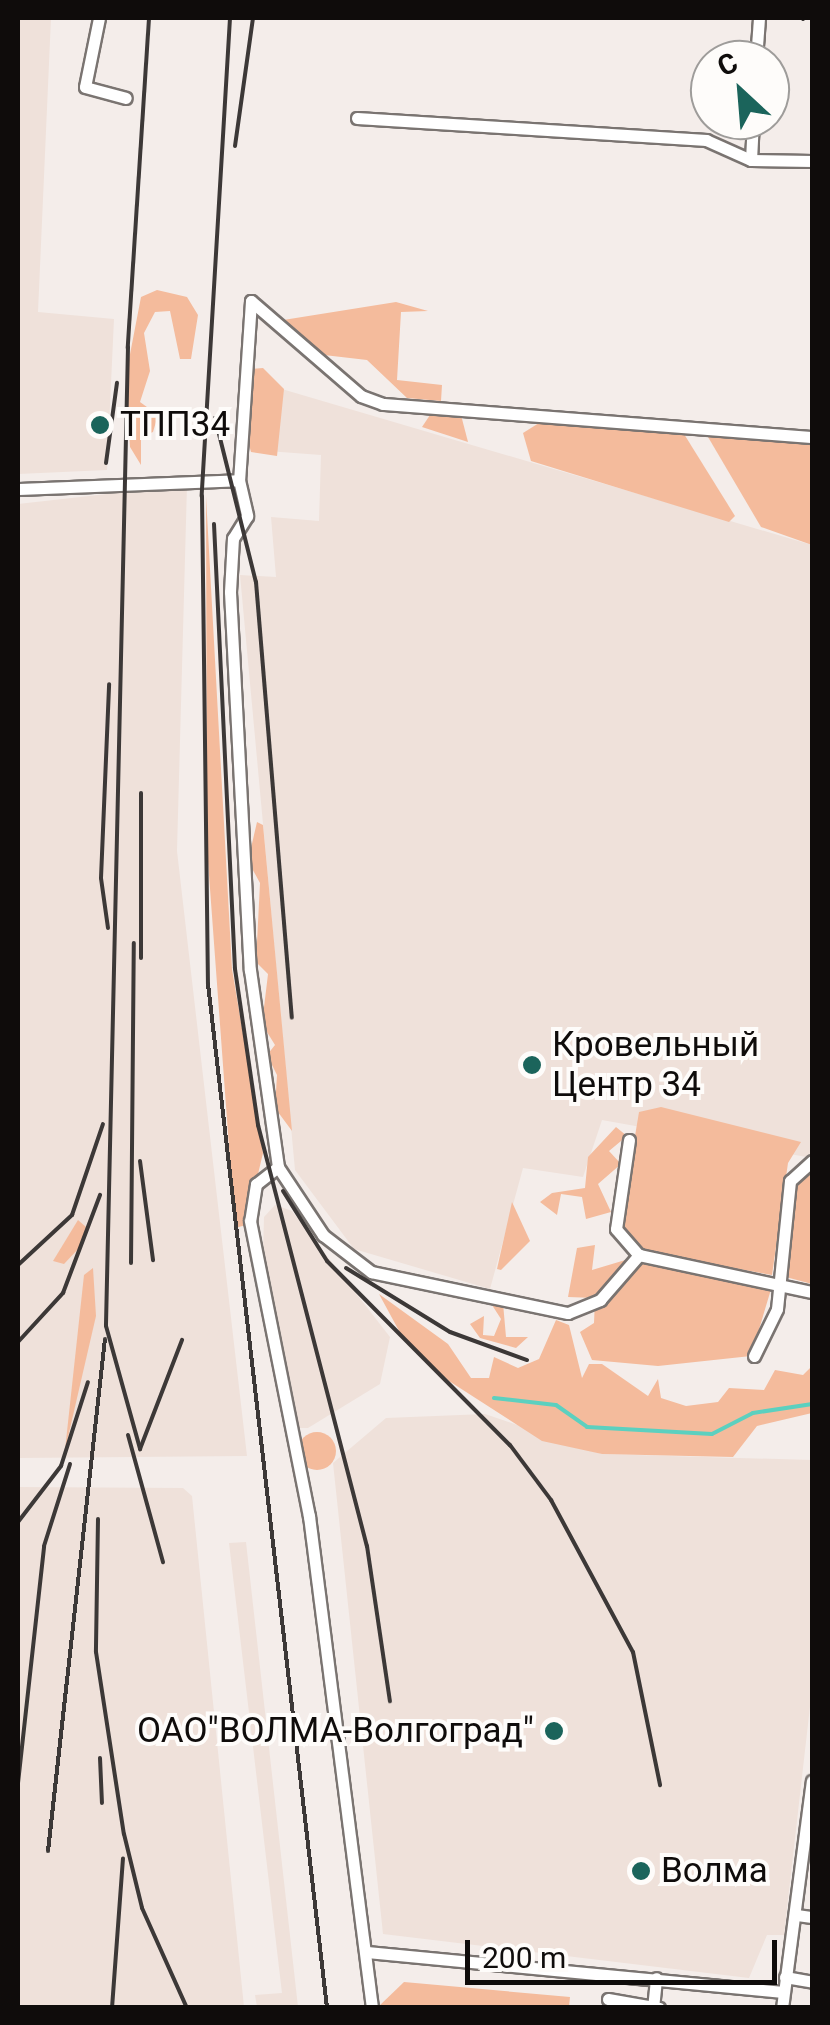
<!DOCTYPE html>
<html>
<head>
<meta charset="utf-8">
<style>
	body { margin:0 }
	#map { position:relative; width:830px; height:2025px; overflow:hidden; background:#f4edea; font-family:Roboto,sans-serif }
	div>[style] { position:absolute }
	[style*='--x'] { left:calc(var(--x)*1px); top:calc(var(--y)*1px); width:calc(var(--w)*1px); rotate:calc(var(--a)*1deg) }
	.built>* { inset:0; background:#efe1da }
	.green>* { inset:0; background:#f4bb9c }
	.round { border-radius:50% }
	.stream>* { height:4px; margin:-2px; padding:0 2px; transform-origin:2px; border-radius:2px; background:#5cd0bf }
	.roads { filter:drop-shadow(2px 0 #7a7471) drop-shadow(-2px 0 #7a7471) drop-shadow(0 2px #7a7471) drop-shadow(0 -2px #7a7471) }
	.minor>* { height:11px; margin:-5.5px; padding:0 5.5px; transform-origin:5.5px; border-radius:5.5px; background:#fff }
	.rail>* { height:4px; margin:-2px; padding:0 2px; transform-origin:2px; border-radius:2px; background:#3c3837 }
	.dots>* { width:28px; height:28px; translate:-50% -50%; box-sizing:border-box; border:5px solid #fefcfa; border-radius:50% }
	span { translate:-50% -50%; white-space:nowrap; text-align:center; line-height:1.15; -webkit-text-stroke:8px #fefcfa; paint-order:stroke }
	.poi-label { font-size:35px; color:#0f0c0b }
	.left { translate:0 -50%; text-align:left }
	.right { translate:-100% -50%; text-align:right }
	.frame { position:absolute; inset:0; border:20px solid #0f0c0b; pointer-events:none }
	.north { position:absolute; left:690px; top:40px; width:100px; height:100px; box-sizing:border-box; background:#fefcfa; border:2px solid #9e9c9a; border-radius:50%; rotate:334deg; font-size:28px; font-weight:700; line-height:40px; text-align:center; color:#0f0c0b }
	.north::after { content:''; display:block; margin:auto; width:35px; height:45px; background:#1b645b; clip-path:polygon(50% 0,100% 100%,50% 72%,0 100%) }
	.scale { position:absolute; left:465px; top:1940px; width:312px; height:45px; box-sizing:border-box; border:5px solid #0f0c0b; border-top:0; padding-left:12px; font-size:30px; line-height:35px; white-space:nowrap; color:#0f0c0b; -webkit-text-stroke:8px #fefcfa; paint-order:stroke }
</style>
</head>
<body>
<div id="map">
	<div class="built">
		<i style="clip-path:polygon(18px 18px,51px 18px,38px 312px,114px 319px,107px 470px,18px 474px)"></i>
		<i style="clip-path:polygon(258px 382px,812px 545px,812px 1158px,602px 1120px,583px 1177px,523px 1168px,490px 1289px,354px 1249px,295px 1170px,240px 575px,276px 577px,271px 517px,319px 521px,321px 455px,253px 450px)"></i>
		<i style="clip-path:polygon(187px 485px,177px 851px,247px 1456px,18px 1458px,18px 504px)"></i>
		<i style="clip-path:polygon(275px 1205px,292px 1211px,390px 1337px,380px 1384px,308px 1428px,298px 1428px,263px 1253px,264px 1217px)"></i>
		<i style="clip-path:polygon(485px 1414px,602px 1454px,812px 1460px,812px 1689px,784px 1935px,767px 1935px,749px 1978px,383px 1934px,333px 1463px,386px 1418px)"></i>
		<i style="clip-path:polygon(18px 1487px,183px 1488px,192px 1496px,244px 2007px,18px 2007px)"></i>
		<i style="clip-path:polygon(246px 1542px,298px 2007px,257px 2007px,255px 1995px,282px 1993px,229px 1543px)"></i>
	</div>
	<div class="green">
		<i style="clip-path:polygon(157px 290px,187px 297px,198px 315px,191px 359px,180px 359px,170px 311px,155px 312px,144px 333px,150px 371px,140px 402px,158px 415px,153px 432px,141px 437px,141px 465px,130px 447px,126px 375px,141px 297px)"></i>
		<i style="clip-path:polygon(396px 302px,428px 311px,401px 312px,397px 380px,442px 385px,441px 401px,407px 398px,367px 360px,324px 355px,277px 321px)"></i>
		<i style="clip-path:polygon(263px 368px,284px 389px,277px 456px,251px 452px,246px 434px,252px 369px)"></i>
		<i style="clip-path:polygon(432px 412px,461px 415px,468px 442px,422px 427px)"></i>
		<i style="clip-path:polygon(539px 423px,684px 434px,735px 516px,729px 522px,531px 461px,523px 433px)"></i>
		<i style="clip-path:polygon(708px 437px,812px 442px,812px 545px,761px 527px)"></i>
		<i style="clip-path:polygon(206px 496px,232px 969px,263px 1153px,246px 1225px,235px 1228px,207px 848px)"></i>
		<i style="clip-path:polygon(257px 822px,263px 825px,292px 1131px,275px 1108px,277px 1075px,267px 1055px,275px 1045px,262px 1024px,268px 974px,256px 962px,260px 883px,248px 861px)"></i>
		<i style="clip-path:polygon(661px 1107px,801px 1142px,788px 1163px,772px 1275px,640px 1251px,620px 1226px,639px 1112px)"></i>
		<i style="clip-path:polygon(616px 1127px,627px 1136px,609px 1151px,621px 1164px,598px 1184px,611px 1212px,586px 1219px,582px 1197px,561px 1194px,557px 1215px,540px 1202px,552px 1193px,585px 1188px,588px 1157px)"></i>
		<i style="clip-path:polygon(812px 1167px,812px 1284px,782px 1276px,795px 1184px)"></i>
		<i style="clip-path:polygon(512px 1202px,530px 1241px,501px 1270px,497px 1269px)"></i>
		<i style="clip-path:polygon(78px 1220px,86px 1227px,80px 1247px,64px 1264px,53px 1261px)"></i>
		<i style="clip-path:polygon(595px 1245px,592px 1270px,632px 1258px,772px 1286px,751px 1356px,658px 1366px,592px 1360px,580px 1332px,594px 1323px,595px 1298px,568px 1297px,577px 1248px)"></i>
		<i style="clip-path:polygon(93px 1268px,96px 1316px,65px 1450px,84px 1275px)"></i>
		<i style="clip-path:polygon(379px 1294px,448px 1344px,471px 1378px,489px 1378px,494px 1357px,518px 1368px,539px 1359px,556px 1320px,569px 1325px,582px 1378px,589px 1364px,602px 1364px,648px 1396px,658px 1379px,661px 1398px,686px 1406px,718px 1402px,729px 1388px,764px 1390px,775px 1370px,803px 1375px,812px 1366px,812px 1413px,757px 1426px,733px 1457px,602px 1454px,542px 1441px,449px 1381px,404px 1340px)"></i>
		<i style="clip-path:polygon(503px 1303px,506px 1337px,528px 1337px,516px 1348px,480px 1338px,470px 1324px,484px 1316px,483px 1335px,494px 1336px,501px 1319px,492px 1305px)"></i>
		<i class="round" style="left:298px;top:1432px;width:38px;height:38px"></i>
		<i style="clip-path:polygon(404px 1982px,570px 1997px,569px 2007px,378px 2007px)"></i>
	</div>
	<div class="stream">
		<i style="--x:494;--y:1398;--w:62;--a:6.4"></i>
		<i style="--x:556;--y:1405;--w:38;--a:35"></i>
		<i style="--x:587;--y:1427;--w:125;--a:3.2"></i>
		<i style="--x:712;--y:1434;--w:46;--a:-27.1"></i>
		<i style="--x:753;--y:1413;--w:60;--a:-8.7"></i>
	</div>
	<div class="roads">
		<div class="minor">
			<i style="--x:99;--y:18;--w:70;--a:101.5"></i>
			<i style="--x:85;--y:87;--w:42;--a:15"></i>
			<i style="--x:756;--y:60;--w:42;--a:-85.9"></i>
			<i style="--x:357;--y:118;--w:350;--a:3.6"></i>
			<i style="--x:706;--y:140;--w:49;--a:24"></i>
			<i style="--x:751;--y:160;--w:61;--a:0.9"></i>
			<i style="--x:751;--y:160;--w:40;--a:-87.1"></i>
			<i style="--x:251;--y:301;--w:179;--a:93.8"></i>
			<i style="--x:239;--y:480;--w:37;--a:77"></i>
			<i style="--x:247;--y:516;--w:26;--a:122"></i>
			<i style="--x:233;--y:538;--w:54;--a:93.2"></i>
			<i style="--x:230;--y:592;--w:379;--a:87"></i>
			<i style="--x:250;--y:970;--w:199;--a:81.9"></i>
			<i style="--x:278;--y:1167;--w:82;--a:56.5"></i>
			<i style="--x:323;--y:1235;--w:61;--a:37.6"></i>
			<i style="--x:371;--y:1272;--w:201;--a:11.8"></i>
			<i style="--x:568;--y:1313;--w:35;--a:-22"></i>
			<i style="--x:600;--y:1300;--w:60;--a:-49.1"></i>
			<i style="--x:639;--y:1255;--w:177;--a:12.1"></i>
			<i style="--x:251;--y:301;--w:145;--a:40.8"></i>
			<i style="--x:361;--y:396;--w:23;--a:20"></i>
			<i style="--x:383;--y:404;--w:430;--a:4.4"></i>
			<i style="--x:18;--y:489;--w:221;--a:-2.3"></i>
			<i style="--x:629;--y:1140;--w:90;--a:98.3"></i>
			<i style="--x:616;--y:1229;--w:35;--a:49"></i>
			<i style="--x:278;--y:1167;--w:28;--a:142"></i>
			<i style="--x:256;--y:1184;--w:37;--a:99"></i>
			<i style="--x:250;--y:1221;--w:301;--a:78.7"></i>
			<i style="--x:309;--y:1516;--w:496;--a:82.7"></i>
			<i style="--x:754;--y:1356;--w:52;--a:-63.9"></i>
			<i style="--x:777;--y:1309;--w:129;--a:-84.2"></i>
			<i style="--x:790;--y:1181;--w:30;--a:-42"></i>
			<i style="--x:797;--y:1915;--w:15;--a:8"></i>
			<i style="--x:367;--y:1952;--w:418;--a:5.5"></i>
			<i style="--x:785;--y:1977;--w:27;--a:10"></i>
			<i style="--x:608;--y:1999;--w:52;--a:10"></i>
			<i style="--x:653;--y:2008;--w:30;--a:-84"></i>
			<i style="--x:782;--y:2008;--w:229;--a:-82.5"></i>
		</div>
	</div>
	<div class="rail">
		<i style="--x:149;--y:18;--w:330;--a:93.7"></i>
		<i style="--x:128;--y:347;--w:979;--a:91.29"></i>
		<i style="--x:106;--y:1326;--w:128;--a:74.5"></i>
		<i style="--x:140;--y:1449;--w:117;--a:-68.9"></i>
		<i style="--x:230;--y:18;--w:479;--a:93.4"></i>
		<i style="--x:202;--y:496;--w:488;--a:89.3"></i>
		<i style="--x:208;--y:984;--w:1031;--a:83.37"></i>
		<i style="--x:803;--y:19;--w:1;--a:-45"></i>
		<i style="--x:235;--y:146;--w:129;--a:-82"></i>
		<i style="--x:215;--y:418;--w:169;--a:76"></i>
		<i style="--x:256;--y:582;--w:437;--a:85.3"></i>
		<i style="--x:106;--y:463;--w:81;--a:-82.2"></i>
		<i style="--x:214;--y:524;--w:445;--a:87.3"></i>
		<i style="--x:235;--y:969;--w:158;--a:81.6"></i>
		<i style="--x:258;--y:1125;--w:435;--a:75.5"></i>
		<i style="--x:367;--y:1546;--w:157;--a:81.6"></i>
		<i style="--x:108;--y:928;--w:50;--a:-98"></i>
		<i style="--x:101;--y:878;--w:194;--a:-87.6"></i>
		<i style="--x:141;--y:958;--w:165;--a:-90"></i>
		<i style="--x:140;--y:1161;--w:100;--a:82.5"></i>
		<i style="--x:283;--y:1191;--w:83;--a:57.8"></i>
		<i style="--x:327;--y:1261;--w:260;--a:45.2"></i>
		<i style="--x:510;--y:1445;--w:69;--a:53.3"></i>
		<i style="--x:551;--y:1500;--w:173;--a:61.7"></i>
		<i style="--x:633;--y:1652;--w:136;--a:78.5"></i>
		<i style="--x:131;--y:1263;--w:320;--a:-89.5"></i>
		<i style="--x:18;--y:1265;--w:74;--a:-42.8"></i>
		<i style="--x:72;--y:1215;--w:96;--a:-71.2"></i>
		<i style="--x:346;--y:1268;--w:122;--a:31.6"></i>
		<i style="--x:450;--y:1332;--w:82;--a:20"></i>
		<i style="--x:18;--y:1342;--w:67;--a:-47.4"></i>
		<i style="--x:63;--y:1293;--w:105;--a:-69.3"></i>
		<i style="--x:128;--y:1435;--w:132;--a:74.6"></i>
		<i style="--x:98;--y:1519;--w:133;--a:90.9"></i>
		<i style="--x:96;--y:1652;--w:184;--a:81.3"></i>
		<i style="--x:124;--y:1834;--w:76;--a:76.3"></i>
		<i style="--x:142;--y:1908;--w:110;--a:65.8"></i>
		<i style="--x:18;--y:1522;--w:71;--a:-52.5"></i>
		<i style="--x:61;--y:1466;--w:88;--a:-72.2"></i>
		<i style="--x:100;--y:1758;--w:45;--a:87.5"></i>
		<i style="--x:18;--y:1783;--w:238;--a:-83.7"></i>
		<i style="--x:44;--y:1546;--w:86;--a:-72.4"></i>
		<i style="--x:48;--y:1851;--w:515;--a:-83.65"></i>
		<i style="--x:112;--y:2008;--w:150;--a:-85.8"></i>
	</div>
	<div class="dots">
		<i style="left:100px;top:425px;background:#1b645b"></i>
		<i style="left:532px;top:1065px;background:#1b645b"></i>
		<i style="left:554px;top:1731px;background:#1b645b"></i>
		<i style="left:641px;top:1871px;background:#1b645b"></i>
	</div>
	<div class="poi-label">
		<span class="left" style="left:120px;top:425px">ТПП34</span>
		<span class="left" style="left:552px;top:1065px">Кровельный<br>Центр 34</span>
		<span class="right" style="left:534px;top:1731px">ОАО"ВОЛМА-Волгоград"</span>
		<span class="left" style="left:661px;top:1871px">Волма</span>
	</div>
	<div class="frame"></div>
	<div class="north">С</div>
	<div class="scale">200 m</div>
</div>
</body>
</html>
